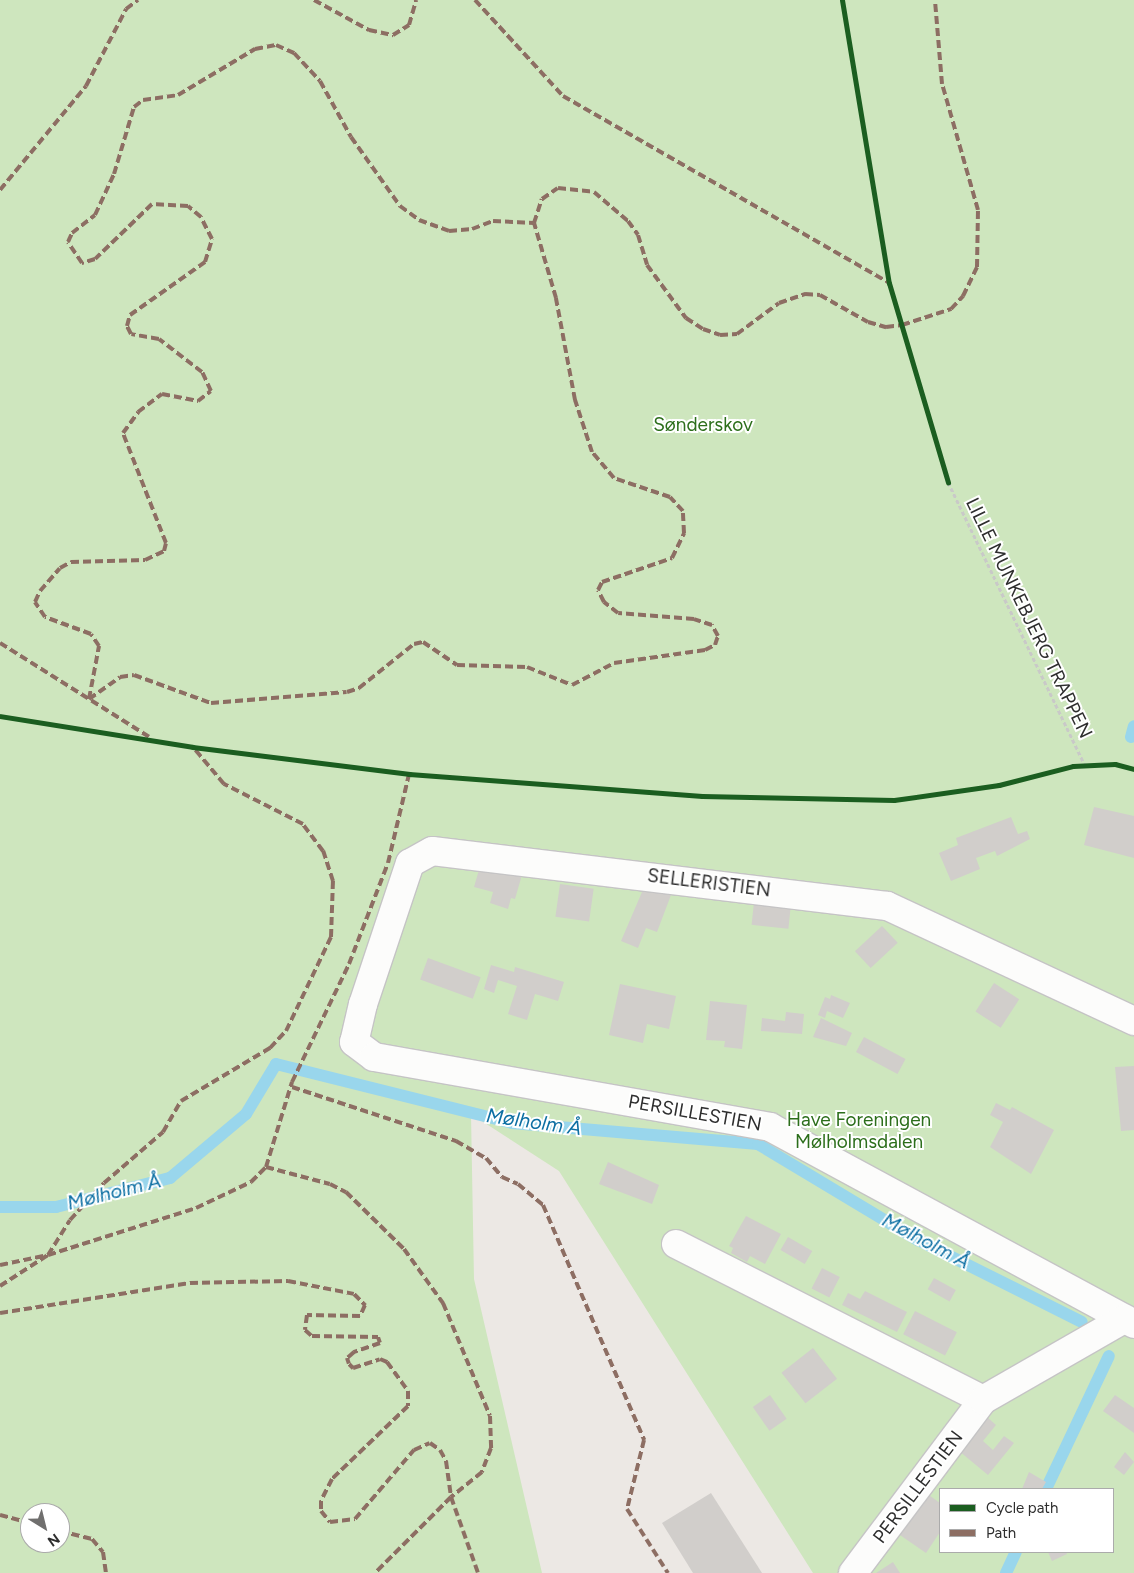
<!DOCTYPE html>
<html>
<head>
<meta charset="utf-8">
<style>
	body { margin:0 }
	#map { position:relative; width:1134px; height:1573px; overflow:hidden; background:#ece8e4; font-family:Figtree,sans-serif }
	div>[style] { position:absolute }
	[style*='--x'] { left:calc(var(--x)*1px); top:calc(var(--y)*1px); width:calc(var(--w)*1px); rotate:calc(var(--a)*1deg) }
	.green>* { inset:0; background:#cee6be }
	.stream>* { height:12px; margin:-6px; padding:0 6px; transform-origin:6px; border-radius:6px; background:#99d6ec }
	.building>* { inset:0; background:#d1cecb; transform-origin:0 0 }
	.path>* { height:3px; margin-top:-1.5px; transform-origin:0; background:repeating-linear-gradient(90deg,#c9c9c8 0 4px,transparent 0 6.5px) }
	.roads { filter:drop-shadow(1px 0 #c5c4c5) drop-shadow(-1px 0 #c5c4c5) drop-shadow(0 1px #c5c4c5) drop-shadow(0 -1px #c5c4c5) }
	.minor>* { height:28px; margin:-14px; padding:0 14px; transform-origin:14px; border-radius:14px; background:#fcfcfb }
	.quiet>* { height:4px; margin-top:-2px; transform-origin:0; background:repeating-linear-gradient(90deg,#8d6e63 0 8px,transparent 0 12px) }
	.cycleway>* { height:5px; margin:-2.5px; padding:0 2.5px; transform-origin:2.5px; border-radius:2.5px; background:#1b5e20 }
	span { translate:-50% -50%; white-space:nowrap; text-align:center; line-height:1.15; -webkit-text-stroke:4px #fff; paint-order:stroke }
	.park-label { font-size:19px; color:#2c6e1b }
	.street-label { font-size:19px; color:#2e2e2e }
	.water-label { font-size:20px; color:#0d6fa3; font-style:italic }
	.legend { position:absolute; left:939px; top:1488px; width:175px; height:65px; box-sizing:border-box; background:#fff; border:1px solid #ababab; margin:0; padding:6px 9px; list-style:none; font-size:15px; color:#2e2e2e }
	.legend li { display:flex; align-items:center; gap:10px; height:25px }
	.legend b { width:25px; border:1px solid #ababab }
	.north { position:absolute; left:20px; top:1503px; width:50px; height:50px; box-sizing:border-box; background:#fff; border:1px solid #ababab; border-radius:50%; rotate:144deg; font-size:14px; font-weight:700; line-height:20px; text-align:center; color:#2e2e2e }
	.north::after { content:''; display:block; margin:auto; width:18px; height:22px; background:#706f6e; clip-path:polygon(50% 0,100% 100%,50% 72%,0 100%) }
</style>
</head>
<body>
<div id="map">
	<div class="green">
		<i style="clip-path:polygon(evenodd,0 0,1134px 0,1134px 1573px,813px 1573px,559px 1171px,471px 1114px,474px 1279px,542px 1573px,0 1573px,0 0,940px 1489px,1113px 1489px,1113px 1552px,940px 1552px,940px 1489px,0 0,30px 1513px,60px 1513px,60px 1543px,30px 1543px,30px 1513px)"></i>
	</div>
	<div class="stream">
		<i style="--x:1131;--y:737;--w:11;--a:-75"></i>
		<i style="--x:0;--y:1207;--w:56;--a:0"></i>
		<i style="--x:56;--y:1207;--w:118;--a:-14.3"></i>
		<i style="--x:170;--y:1178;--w:99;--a:-40.1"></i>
		<i style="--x:246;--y:1114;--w:58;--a:-59"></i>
		<i style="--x:276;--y:1064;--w:243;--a:14"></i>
		<i style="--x:512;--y:1123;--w:247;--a:4.9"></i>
		<i style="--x:758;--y:1144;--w:187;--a:31"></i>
		<i style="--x:918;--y:1240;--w:183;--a:26.6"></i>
		<i style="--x:1046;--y:1489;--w:147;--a:-64.7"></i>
		<i style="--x:1006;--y:1573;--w:23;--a:-65"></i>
	</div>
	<div class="building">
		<i style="clip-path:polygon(1094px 807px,1134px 816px,1134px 858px,1084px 845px)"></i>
		<i style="clip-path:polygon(1011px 817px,1018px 834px,1027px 831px,1030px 839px,997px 856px,995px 851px,976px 858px,980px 869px,951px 881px,939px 853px,958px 845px,956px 838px)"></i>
		<i style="clip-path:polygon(483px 856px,524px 868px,515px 899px,511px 898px,508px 909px,490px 903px,493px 892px,474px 887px)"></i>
		<i style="left:560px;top:884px;width:34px;height:33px;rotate:8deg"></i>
		<i style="clip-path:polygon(645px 885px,671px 895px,657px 932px,646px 928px,638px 948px,621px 941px)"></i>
		<i style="left:754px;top:902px;width:37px;height:23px;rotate:6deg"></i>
		<i style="left:882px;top:926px;width:23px;height:37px;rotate:47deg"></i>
		<i style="left:428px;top:958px;width:56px;height:23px;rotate:20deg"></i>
		<i style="clip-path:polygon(491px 965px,514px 972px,515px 967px,564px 982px,558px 1001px,535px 994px,527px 1020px,508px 1014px,517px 986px,498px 980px,494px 993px,484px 989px)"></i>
		<i style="left:994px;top:983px;width:30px;height:34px;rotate:33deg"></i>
		<i style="clip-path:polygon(620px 984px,676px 996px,669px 1029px,647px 1024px,643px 1043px,609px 1035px)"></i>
		<i style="clip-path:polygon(831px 995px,850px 1003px,843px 1018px,827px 1011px,825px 1018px,818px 1015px,825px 997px,830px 999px)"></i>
		<i style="clip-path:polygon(710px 1001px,747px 1005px,742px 1049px,724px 1047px,725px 1041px,706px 1040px)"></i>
		<i style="clip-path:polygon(786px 1012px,804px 1014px,802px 1034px,761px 1031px,762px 1018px,785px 1021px)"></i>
		<i style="clip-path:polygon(821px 1018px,852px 1033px,846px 1046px,813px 1037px)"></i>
		<i style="left:864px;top:1037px;width:47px;height:17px;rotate:28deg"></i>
		<i style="clip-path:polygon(1134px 1066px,1134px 1130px,1121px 1131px,1115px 1067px)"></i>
		<i style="clip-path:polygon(996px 1103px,1010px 1110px,1012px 1107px,1054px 1130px,1031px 1174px,990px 1147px,1003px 1122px,990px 1115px)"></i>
		<i style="clip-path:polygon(608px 1162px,659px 1185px,652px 1204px,599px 1184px)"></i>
		<i style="clip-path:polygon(746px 1216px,781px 1234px,765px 1264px,750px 1256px,747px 1262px,731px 1253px,733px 1248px,729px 1246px)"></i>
		<i style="left:788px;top:1237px;width:28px;height:15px;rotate:30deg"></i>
		<i style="left:822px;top:1268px;width:20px;height:23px;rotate:27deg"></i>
		<i style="left:934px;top:1278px;width:25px;height:13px;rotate:29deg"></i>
		<i style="clip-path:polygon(865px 1291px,907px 1312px,897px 1332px,842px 1305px,848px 1293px,860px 1299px)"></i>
		<i style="left:915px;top:1311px;width:47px;height:26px;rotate:27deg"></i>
		<i style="left:813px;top:1348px;width:39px;height:40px;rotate:52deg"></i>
		<i style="left:770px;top:1395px;width:29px;height:21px;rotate:55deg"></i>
		<i style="clip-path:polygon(1115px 1395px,1134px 1408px,1134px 1433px,1103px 1411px)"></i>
		<i style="clip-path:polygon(987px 1417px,996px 1425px,983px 1441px,993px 1450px,1004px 1436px,1014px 1443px,988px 1475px,959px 1451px)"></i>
		<i style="clip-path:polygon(1125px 1452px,1134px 1462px,1124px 1475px,1114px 1467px)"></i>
		<i style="clip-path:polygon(1029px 1472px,1046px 1482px,1042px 1489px,1022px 1489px)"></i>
		<i style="clip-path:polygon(711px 1493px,762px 1573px,693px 1573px,662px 1523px)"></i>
		<i style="clip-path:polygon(926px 1493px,940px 1503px,940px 1532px,926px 1553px,897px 1533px)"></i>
		<i style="clip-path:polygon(1048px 1552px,1066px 1552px,1067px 1554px,1052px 1561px)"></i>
		<i style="clip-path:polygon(893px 1562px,900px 1573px,876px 1573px)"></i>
	</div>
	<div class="path">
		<i style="--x:948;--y:482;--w:315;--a:64.2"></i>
	</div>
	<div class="roads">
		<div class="minor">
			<i style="--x:1134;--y:1021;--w:272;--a:-155"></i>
			<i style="--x:887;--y:906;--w:458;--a:-173.1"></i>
			<i style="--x:432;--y:851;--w:25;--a:151"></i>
			<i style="--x:410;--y:863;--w:149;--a:108.4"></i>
			<i style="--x:363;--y:1004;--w:39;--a:103"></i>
			<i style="--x:354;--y:1042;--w:25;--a:37"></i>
			<i style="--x:374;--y:1057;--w:402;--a:10"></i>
			<i style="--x:770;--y:1127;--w:414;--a:28.4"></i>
			<i style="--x:676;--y:1244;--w:344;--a:26.9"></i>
			<i style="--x:853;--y:1573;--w:216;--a:-53.1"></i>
			<i style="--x:983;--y:1400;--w:163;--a:-29.9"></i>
		</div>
	</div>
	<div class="quiet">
		<i style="--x:314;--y:0;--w:63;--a:28.6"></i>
		<i style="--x:369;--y:30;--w:25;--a:12"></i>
		<i style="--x:393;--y:35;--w:19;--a:-32"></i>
		<i style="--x:409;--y:25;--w:26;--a:-74"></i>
		<i style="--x:475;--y:0;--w:130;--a:47.5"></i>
		<i style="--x:563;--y:96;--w:376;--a:29.8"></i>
		<i style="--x:0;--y:190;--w:135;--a:-50.4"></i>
		<i style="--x:86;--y:86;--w:87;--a:-62.5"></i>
		<i style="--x:126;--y:9;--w:15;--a:-37"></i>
		<i style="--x:0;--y:643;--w:176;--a:32.2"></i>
		<i style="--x:89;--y:699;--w:54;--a:-79.3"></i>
		<i style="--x:99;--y:646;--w:14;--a:-124"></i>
		<i style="--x:91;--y:634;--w:49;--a:-159.7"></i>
		<i style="--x:45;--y:617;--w:18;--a:-124"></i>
		<i style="--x:35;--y:602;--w:12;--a:-66"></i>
		<i style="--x:40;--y:591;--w:30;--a:-49"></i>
		<i style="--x:60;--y:568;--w:13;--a:-29"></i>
		<i style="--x:71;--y:562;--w:74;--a:-1.5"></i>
		<i style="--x:145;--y:560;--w:21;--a:-25"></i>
		<i style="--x:164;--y:551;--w:8;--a:-76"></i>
		<i style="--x:166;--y:543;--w:118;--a:-111.4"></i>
		<i style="--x:123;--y:433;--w:26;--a:-54"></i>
		<i style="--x:138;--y:412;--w:30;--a:-37"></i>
		<i style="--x:162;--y:394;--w:37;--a:11"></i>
		<i style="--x:198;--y:401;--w:16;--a:-38"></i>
		<i style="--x:211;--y:391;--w:21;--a:-115"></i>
		<i style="--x:202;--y:372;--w:54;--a:-142.5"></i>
		<i style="--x:159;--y:339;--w:28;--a:-170"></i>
		<i style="--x:131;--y:334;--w:9;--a:-117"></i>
		<i style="--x:127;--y:326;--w:11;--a:-75"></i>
		<i style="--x:130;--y:315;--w:92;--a:-35.2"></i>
		<i style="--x:205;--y:262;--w:24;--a:-73"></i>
		<i style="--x:212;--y:239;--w:25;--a:-117"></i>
		<i style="--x:201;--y:217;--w:17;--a:-140"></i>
		<i style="--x:188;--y:206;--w:36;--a:-177"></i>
		<i style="--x:152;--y:204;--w:79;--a:136"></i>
		<i style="--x:95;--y:259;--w:14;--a:163"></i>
		<i style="--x:82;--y:263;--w:25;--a:-124"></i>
		<i style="--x:68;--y:242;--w:10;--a:-66"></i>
		<i style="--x:72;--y:233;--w:29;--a:-38"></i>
		<i style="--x:95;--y:215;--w:45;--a:-65.1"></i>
		<i style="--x:114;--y:174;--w:70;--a:-73.4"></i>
		<i style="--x:134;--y:107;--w:11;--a:-38"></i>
		<i style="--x:143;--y:100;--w:35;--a:-8"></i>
		<i style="--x:178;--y:95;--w:90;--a:-30.9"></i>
		<i style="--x:255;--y:49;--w:21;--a:-11"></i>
		<i style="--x:276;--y:45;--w:20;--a:24"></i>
		<i style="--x:294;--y:53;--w:38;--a:47"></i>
		<i style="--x:320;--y:81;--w:64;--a:61"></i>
		<i style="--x:351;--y:137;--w:85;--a:54.6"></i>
		<i style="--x:400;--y:206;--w:24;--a:36"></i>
		<i style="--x:419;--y:220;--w:32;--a:20"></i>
		<i style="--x:449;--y:231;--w:23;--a:-5"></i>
		<i style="--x:472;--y:229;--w:22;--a:-21"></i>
		<i style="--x:493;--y:221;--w:41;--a:2.8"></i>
		<i style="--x:534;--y:223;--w:25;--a:-72"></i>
		<i style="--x:542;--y:199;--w:19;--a:-35"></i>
		<i style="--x:558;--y:188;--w:36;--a:6"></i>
		<i style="--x:594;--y:192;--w:45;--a:40.5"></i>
		<i style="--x:628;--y:221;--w:17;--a:54"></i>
		<i style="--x:638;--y:235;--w:31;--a:73"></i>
		<i style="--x:647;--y:265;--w:66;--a:53.7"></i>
		<i style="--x:686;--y:318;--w:20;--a:33"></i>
		<i style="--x:703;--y:329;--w:18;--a:19"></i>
		<i style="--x:720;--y:335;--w:17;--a:-3"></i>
		<i style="--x:737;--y:334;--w:52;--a:-36.4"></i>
		<i style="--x:779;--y:303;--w:28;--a:-19"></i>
		<i style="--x:805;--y:294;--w:15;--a:4"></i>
		<i style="--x:820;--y:295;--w:55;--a:29.4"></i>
		<i style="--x:868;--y:322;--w:19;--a:16"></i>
		<i style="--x:886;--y:327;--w:16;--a:-7"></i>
		<i style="--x:902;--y:325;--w:52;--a:-18.1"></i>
		<i style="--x:951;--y:309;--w:18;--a:-47"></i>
		<i style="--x:963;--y:296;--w:32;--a:-64"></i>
		<i style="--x:977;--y:267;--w:57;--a:-89"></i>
		<i style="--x:978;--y:210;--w:131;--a:-105.9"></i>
		<i style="--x:942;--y:84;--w:84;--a:-94.8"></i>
		<i style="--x:89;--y:699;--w:38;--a:-35"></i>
		<i style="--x:120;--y:677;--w:14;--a:-8"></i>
		<i style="--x:134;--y:675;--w:82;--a:20"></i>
		<i style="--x:211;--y:703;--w:136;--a:-4.6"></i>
		<i style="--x:347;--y:692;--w:13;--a:-18"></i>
		<i style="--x:359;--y:688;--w:70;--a:-38.7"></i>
		<i style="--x:414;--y:644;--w:9;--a:-13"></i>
		<i style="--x:423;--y:642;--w:41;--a:34.1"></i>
		<i style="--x:457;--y:665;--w:70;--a:1.6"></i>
		<i style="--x:527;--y:667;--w:48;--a:21.8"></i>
		<i style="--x:572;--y:685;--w:47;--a:-27.6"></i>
		<i style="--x:614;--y:663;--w:92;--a:-8.1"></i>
		<i style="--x:705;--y:650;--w:11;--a:-27"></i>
		<i style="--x:715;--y:645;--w:9;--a:-72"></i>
		<i style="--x:718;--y:636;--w:13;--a:-119"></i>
		<i style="--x:712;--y:625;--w:19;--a:-162"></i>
		<i style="--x:694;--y:619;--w:76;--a:-175.5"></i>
		<i style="--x:618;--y:613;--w:18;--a:-142"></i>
		<i style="--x:604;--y:602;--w:13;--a:-117"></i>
		<i style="--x:598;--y:590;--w:9;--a:-63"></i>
		<i style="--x:602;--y:582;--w:74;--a:-18.9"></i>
		<i style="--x:672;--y:558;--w:28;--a:-64"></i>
		<i style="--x:684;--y:533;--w:22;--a:-93"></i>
		<i style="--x:683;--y:511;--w:19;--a:-133"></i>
		<i style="--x:670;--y:497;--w:59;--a:-161.3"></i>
		<i style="--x:614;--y:478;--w:34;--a:-130"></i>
		<i style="--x:592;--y:452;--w:55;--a:-108.1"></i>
		<i style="--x:575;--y:400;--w:104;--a:-100.6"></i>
		<i style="--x:556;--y:298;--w:78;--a:-106.3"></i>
		<i style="--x:292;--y:1087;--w:173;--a:18.2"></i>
		<i style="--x:456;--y:1141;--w:34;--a:30"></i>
		<i style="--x:486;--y:1158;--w:25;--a:50"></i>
		<i style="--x:502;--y:1177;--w:17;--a:24"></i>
		<i style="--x:518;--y:1184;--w:33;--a:40"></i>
		<i style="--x:543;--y:1205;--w:256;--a:66.7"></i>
		<i style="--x:644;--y:1440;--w:71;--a:103.8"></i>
		<i style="--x:627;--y:1509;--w:76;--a:57.4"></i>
		<i style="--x:266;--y:1167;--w:66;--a:14.9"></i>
		<i style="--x:330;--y:1184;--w:18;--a:27"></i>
		<i style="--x:346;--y:1192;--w:81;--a:44.5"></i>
		<i style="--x:404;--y:1249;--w:67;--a:54.2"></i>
		<i style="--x:443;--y:1303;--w:122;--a:67.4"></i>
		<i style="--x:490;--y:1416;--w:32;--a:88"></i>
		<i style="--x:491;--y:1448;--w:26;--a:111"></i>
		<i style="--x:482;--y:1472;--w:40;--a:141"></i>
		<i style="--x:451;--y:1497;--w:107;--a:135"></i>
		<i style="--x:0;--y:1265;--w:49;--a:-11.8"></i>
		<i style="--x:48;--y:1255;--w:155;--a:-17.6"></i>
		<i style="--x:196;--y:1208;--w:61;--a:-25.3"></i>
		<i style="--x:251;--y:1182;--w:21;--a:-45"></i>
		<i style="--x:266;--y:1167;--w:89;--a:-73"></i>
		<i style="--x:292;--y:1082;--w:131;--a:-64.2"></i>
		<i style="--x:349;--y:964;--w:108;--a:-68.9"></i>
		<i style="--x:388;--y:863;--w:91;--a:-76.7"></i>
		<i style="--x:0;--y:1286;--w:57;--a:-32.9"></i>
		<i style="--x:48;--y:1255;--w:41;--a:-57.8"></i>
		<i style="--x:70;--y:1220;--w:50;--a:-47.4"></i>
		<i style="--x:104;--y:1183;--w:78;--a:-40.8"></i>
		<i style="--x:163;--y:1132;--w:36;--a:-60"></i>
		<i style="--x:181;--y:1101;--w:104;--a:-30.8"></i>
		<i style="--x:270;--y:1048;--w:23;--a:-47"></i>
		<i style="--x:286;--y:1031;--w:104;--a:-64.4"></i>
		<i style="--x:331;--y:937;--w:56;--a:-88"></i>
		<i style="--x:333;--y:881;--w:32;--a:-108"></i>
		<i style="--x:323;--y:851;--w:34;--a:-127"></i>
		<i style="--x:303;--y:824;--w:89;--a:-153.1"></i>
		<i style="--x:224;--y:784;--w:48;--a:-130"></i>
		<i style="--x:0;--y:1313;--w:192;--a:-9"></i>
		<i style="--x:190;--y:1283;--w:98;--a:-1.2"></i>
		<i style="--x:288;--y:1281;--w:67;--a:11.1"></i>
		<i style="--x:354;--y:1294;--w:16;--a:45"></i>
		<i style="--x:365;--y:1305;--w:12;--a:114"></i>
		<i style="--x:360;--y:1316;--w:53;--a:-178.9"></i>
		<i style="--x:307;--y:1315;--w:15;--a:98"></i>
		<i style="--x:305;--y:1330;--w:9;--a:41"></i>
		<i style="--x:312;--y:1336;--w:66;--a:0.9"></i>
		<i style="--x:378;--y:1337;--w:6;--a:72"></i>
		<i style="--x:380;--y:1343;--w:28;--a:161"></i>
		<i style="--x:354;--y:1352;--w:9;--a:139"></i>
		<i style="--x:347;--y:1358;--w:6;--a:72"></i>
		<i style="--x:349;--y:1364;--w:6;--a:45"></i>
		<i style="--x:353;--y:1368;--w:28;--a:-18"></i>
		<i style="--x:380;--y:1359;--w:8;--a:23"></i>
		<i style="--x:387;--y:1362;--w:36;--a:54"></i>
		<i style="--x:408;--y:1391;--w:15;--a:90"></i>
		<i style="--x:408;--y:1406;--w:105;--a:136.2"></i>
		<i style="--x:332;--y:1479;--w:25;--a:117"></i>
		<i style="--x:321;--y:1501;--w:10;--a:90"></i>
		<i style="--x:321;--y:1511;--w:14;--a:51"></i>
		<i style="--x:330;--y:1522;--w:25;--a:-7"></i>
		<i style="--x:355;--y:1519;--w:91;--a:-49.5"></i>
		<i style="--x:414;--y:1450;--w:17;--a:-24"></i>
		<i style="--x:430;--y:1443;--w:12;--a:35"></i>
		<i style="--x:440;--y:1450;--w:13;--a:61"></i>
		<i style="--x:446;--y:1461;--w:36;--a:82"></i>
		<i style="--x:451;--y:1497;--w:81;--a:70.4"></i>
		<i style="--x:0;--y:1515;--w:31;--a:15"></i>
		<i style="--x:60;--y:1531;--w:33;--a:14"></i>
		<i style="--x:92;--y:1539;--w:17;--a:50"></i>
		<i style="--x:103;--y:1552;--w:21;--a:82"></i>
	</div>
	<div class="cycleway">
		<i style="--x:842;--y:0;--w:287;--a:80.6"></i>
		<i style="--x:889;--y:283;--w:208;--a:73.5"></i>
		<i style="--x:0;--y:716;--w:195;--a:9.1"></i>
		<i style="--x:193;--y:747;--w:218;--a:7.1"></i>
		<i style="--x:409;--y:774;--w:294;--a:4.3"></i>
		<i style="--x:702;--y:796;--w:192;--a:1.2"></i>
		<i style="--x:894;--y:800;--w:106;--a:-8.1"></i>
		<i style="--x:999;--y:785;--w:76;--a:-14.4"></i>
		<i style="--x:1073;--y:766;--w:42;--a:-2.7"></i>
		<i style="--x:1115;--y:764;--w:20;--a:15"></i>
	</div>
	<div class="park-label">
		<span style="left:703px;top:425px">Sønderskov</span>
		<span style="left:859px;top:1131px">Have Foreningen<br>Mølholmsdalen</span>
	</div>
	<div class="street-label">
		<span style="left:1029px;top:618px;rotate:64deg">LILLE MUNKEBJERG TRAPPEN</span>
		<span style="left:709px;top:883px;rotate:7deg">SELLERISTIEN</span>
		<span style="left:695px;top:1113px;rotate:10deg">PERSILLESTIEN</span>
		<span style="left:918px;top:1487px;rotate:-53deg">PERSILLESTIEN</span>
	</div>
	<div class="water-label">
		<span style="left:534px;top:1122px;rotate:8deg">Mølholm Å</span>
		<span style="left:114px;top:1192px;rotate:-14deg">Mølholm Å</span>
		<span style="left:926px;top:1241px;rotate:28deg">Mølholm Å</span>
	</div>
	<ul class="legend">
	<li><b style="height:6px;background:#1b5e20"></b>Cycle path</li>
	<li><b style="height:6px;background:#8d6e63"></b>Path</li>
	</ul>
	<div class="north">N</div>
</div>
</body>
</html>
